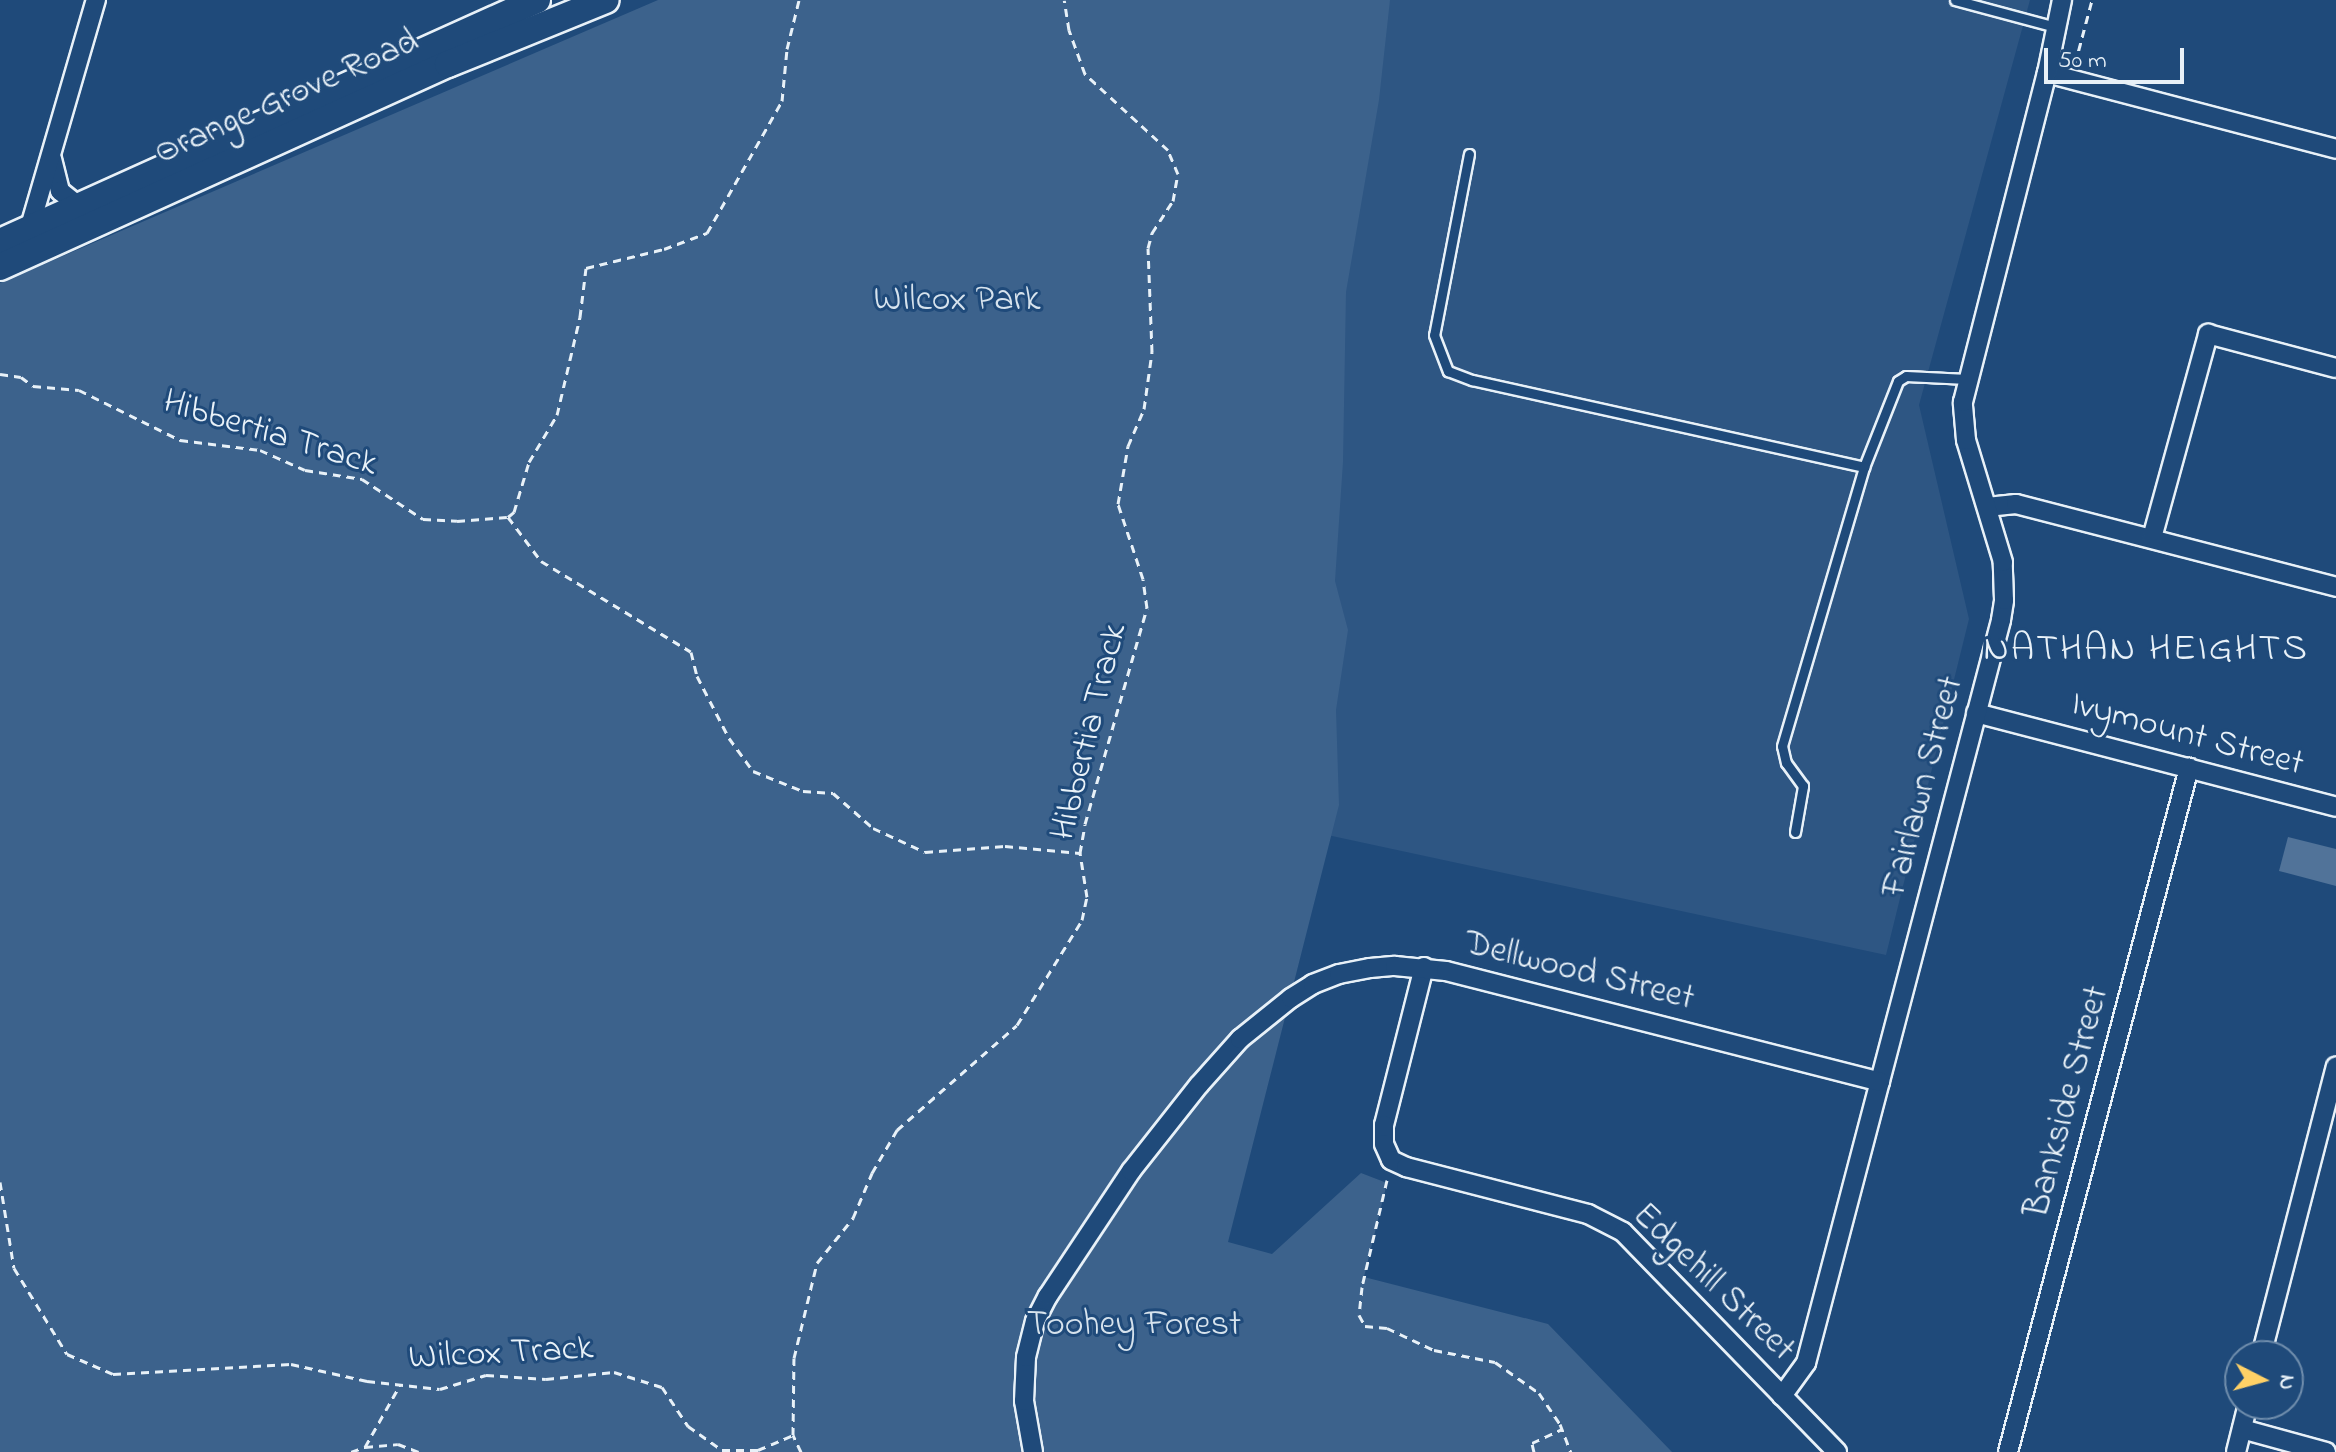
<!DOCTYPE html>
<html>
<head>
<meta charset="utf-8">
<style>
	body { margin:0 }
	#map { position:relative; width:2336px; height:1452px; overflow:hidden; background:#1f4a7a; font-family:"Indie Flower",sans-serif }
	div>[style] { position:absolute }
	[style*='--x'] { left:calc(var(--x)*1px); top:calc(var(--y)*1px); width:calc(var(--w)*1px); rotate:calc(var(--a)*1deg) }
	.built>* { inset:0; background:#2e5683 }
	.green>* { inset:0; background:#3c628c }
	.building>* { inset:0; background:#517399 }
	.path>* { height:3px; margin-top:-1.5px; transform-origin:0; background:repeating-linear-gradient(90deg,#e8f1f8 0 8px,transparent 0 14px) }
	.roads { filter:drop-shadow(2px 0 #e8f1f8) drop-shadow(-2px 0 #e8f1f8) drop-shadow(0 2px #e8f1f8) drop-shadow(0 -2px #e8f1f8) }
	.lane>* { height:9px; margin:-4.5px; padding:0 4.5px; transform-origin:4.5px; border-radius:4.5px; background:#1f4a7a }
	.street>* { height:18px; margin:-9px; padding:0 9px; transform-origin:9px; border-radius:9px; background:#1f4a7a }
	.secondary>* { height:26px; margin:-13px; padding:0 13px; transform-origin:13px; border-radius:13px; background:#1f4a7a }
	span { translate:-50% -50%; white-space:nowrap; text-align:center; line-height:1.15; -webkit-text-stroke:6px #1f4a7a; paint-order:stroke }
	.street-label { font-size:36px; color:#e8f1f8 }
	.park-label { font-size:36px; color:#d7e3ed }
	.neighbourhood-label { font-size:38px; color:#e8f1f8; letter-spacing:2px }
	.north { position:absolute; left:2224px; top:1340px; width:80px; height:80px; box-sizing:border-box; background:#1f4a7a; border:2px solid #6f8dac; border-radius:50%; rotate:96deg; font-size:22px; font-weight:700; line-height:32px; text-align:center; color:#e8f1f8 }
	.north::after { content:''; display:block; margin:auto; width:28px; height:36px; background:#ffd166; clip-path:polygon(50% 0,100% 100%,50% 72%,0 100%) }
	.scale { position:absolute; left:2044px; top:48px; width:140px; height:36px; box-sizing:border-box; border:4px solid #e8f1f8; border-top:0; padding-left:10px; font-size:24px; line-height:28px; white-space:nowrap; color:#e8f1f8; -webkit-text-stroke:6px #1f4a7a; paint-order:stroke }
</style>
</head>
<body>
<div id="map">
	<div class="built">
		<i style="clip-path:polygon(1348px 0,2030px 0,1919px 405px,1969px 619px,1886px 955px,1332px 836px,1142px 789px,0 1452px,0 361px)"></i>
	</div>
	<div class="green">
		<i style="clip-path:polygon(658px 0,1390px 0,1379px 100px,1346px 292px,1343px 462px,1335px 581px,1348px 630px,1336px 710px,1339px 805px,1228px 1242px,1272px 1254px,1361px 1173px,1387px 1183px,1364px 1277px,1548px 1324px,1672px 1452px,0 1452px,0 283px)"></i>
	</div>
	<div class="building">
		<i style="clip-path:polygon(2288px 837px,2336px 849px,2336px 886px,2279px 871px)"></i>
	</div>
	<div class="path">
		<i style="--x:2075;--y:64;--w:66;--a:-75.1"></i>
		<i style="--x:0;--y:374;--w:21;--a:8"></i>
		<i style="--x:21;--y:377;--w:15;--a:37"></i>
		<i style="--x:33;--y:386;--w:46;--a:5"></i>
		<i style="--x:79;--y:390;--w:113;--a:26.3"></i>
		<i style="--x:180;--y:440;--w:81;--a:7.1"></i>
		<i style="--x:260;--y:450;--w:49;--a:24"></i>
		<i style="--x:305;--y:470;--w:58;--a:9"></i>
		<i style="--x:362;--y:479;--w:73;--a:33.3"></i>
		<i style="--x:423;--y:519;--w:34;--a:3"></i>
		<i style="--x:457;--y:521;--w:50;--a:-4.6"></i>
		<i style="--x:508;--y:517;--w:55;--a:53.1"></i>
		<i style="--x:541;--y:561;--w:175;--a:31.2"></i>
		<i style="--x:691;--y:652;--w:25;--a:76"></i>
		<i style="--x:697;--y:676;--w:70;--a:62.7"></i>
		<i style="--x:729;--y:738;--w:41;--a:54"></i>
		<i style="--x:753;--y:771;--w:54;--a:21.8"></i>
		<i style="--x:803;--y:791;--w:30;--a:4"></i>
		<i style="--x:833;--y:793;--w:53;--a:41.2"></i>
		<i style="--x:873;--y:828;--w:57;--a:24.8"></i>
		<i style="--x:925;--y:852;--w:80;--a:-4.3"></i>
		<i style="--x:1005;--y:846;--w:75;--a:5.3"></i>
		<i style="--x:508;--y:517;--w:8;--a:-40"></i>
		<i style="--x:514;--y:512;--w:52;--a:-73.3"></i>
		<i style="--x:529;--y:462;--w:55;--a:-59.2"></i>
		<i style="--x:557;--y:415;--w:101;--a:-76.8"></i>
		<i style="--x:580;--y:317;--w:49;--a:-83"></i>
		<i style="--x:586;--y:268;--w:80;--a:-13.7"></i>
		<i style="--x:664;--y:249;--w:46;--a:-20.4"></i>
		<i style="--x:707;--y:233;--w:152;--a:-60.4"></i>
		<i style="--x:782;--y:101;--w:52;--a:-84.5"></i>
		<i style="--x:787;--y:49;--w:50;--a:-76.2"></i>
		<i style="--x:1387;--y:1180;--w:110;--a:103.2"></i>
		<i style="--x:1362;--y:1287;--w:28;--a:96"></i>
		<i style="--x:1359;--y:1315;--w:13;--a:61"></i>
		<i style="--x:1365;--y:1326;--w:22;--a:5"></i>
		<i style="--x:1387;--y:1328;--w:52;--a:25.1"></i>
		<i style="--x:1434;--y:1350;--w:62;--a:11.1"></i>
		<i style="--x:1495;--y:1362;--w:54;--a:35.2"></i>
		<i style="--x:1539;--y:1393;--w:37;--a:56"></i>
		<i style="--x:1560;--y:1424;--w:30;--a:69"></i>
		<i style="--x:0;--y:1182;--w:87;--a:80.8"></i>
		<i style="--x:14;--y:1268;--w:101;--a:58.4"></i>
		<i style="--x:67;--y:1354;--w:50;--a:23.5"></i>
		<i style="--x:113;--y:1374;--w:178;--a:-3.2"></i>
		<i style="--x:291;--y:1364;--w:78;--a:12.6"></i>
		<i style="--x:367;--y:1381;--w:73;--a:6.3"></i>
		<i style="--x:440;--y:1389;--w:48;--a:-16.9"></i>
		<i style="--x:486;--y:1375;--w:60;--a:3.8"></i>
		<i style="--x:546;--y:1379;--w:68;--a:-5.9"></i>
		<i style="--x:614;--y:1372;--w:50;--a:17.4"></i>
		<i style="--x:662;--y:1387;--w:47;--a:56.3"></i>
		<i style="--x:688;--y:1426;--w:42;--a:35.2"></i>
		<i style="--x:722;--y:1450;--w:36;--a:0"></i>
		<i style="--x:758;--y:1450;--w:38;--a:-23"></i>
		<i style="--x:365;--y:1447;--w:33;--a:-5"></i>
		<i style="--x:398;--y:1444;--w:22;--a:21"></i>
		<i style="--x:351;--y:1452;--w:15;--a:-20"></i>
		<i style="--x:365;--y:1447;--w:71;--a:-60.6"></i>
		<i style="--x:801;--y:1452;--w:19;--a:-115"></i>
		<i style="--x:793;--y:1435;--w:77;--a:-89.3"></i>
		<i style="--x:794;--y:1358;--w:98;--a:-76.4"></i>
		<i style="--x:817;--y:1263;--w:58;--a:-51.3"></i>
		<i style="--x:853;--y:1218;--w:49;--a:-67.1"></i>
		<i style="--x:872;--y:1173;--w:50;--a:-59.8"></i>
		<i style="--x:897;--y:1130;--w:159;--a:-41.2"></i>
		<i style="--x:1017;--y:1025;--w:123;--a:-58.2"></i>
		<i style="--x:1082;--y:920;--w:24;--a:-78"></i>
		<i style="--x:1087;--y:897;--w:45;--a:-99"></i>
		<i style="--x:1080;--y:853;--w:29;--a:-80"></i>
		<i style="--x:1085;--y:824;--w:225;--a:-74"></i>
		<i style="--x:1147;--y:608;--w:29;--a:-98"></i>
		<i style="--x:1143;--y:579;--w:79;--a:-108.4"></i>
		<i style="--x:1118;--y:504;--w:59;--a:-80.2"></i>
		<i style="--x:1128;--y:446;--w:40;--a:-66.6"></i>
		<i style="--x:1144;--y:409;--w:58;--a:-82"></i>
		<i style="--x:1152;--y:352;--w:104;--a:-92.2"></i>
		<i style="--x:1148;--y:248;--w:16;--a:-75"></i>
		<i style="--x:1152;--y:233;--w:38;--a:-57"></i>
		<i style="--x:1173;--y:201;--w:27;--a:-80"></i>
		<i style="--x:1178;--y:174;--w:26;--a:-113"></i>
		<i style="--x:1168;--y:150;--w:113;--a:-137.5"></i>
		<i style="--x:1085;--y:74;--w:47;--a:-110"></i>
		<i style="--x:1069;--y:30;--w:30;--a:-99"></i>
		<i style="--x:1534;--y:1452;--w:9;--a:-103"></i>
		<i style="--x:1532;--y:1443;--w:33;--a:-25"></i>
	</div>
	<div class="roads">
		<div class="lane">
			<i style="--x:1955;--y:0;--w:105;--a:15"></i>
			<i style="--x:1469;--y:154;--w:184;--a:100.9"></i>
			<i style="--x:1434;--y:335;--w:39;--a:69"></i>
			<i style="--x:1448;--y:371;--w:26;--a:21"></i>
			<i style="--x:1472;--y:380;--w:402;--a:12.5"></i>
			<i style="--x:1864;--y:467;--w:92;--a:-68.4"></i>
			<i style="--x:1898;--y:381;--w:9;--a:-32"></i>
			<i style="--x:1906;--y:376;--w:61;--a:2.8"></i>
			<i style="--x:1795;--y:832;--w:47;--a:-80.1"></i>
			<i style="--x:1803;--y:786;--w:29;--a:-126"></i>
			<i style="--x:1786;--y:763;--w:17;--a:-103"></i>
			<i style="--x:1782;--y:746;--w:291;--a:-73.6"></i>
		</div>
		<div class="street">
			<i style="--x:2047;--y:73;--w:299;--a:14.7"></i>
			<i style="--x:52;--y:159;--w:33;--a:76"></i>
			<i style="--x:60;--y:191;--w:26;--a:39"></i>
			<i style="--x:29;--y:230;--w:240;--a:-73.8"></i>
			<i style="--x:1987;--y:507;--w:29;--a:-6"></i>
			<i style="--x:2016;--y:504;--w:331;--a:14.5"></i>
			<i style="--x:2152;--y:538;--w:212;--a:-74.6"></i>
			<i style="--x:2208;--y:334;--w:132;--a:14.9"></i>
			<i style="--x:1976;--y:713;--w:372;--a:14.6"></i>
			<i style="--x:1424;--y:967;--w:163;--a:104.2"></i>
			<i style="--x:1384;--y:1125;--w:19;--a:90"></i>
			<i style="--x:1384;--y:1144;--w:17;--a:66"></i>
			<i style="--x:1391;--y:1160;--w:17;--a:25"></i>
			<i style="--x:1406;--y:1167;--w:188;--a:14.5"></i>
			<i style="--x:1588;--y:1214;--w:39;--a:27"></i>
			<i style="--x:1623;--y:1232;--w:307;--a:45.8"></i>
			<i style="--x:2261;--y:1356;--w:299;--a:-75.5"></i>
			<i style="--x:1782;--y:1396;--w:41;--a:-54"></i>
			<i style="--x:1806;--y:1363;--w:768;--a:-75.29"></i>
			<i style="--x:2001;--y:620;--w:20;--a:-81"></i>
			<i style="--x:2004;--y:600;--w:38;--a:-92"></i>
			<i style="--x:2003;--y:562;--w:127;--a:-106.9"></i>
			<i style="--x:1966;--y:440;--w:38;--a:-95"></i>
			<i style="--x:1963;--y:402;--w:340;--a:-75.7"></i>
			<i style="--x:2047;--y:73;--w:75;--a:-78.4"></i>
			<i style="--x:2242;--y:1429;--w:87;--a:15.3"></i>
			<i style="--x:1033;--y:1452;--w:52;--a:-100"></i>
			<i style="--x:1024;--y:1401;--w:44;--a:-87.4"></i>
			<i style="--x:1026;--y:1357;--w:37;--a:-76"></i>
			<i style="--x:1035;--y:1321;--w:28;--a:-63"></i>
			<i style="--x:1048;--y:1296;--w:150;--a:-56.4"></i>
			<i style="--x:1131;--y:1171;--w:110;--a:-51.7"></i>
			<i style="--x:1199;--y:1085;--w:62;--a:-48.3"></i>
			<i style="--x:1240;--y:1039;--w:65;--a:-38.8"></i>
			<i style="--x:1291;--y:998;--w:26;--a:-32"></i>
			<i style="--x:1313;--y:984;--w:28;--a:-21"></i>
			<i style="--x:1339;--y:974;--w:32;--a:-11"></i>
			<i style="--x:1370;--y:968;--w:25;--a:-5"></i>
			<i style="--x:1395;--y:966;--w:51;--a:5.6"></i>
			<i style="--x:1446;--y:971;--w:448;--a:14.3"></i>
			<i style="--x:2008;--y:1452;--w:708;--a:-75.18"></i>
			<i style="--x:2236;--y:1452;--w:49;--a:-76"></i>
		</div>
		<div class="secondary">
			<i style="--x:0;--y:242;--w:589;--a:-24.26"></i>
			<i style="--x:0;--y:267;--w:492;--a:-24.4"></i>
			<i style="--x:448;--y:64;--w:170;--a:-22.1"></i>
		</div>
	</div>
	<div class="street-label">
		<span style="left:287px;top:98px;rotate:-24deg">Orange Grove Road</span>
		<span style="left:270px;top:434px;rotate:17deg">Hibbertia Track</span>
		<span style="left:1090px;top:732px;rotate:-76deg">Hibbertia Track</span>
		<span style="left:2187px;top:735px;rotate:15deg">Ivymount Street</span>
		<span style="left:1924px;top:787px;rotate:-75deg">Fairlawn Street</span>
		<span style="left:1579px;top:972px;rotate:14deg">Dellwood Street</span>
		<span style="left:2068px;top:1102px;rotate:-75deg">Bankside Street</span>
		<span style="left:1713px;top:1283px;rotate:44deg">Edgehill Street</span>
		<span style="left:501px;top:1354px;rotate:-3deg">Wilcox Track</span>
	</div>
	<div class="park-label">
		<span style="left:957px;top:301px">Wilcox Park</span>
		<span style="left:1134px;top:1326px">Toohey Forest</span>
	</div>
	<div class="neighbourhood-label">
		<span style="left:2146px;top:651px">NATHAN HEIGHTS</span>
	</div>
	<div class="north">N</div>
	<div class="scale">50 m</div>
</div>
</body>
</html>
